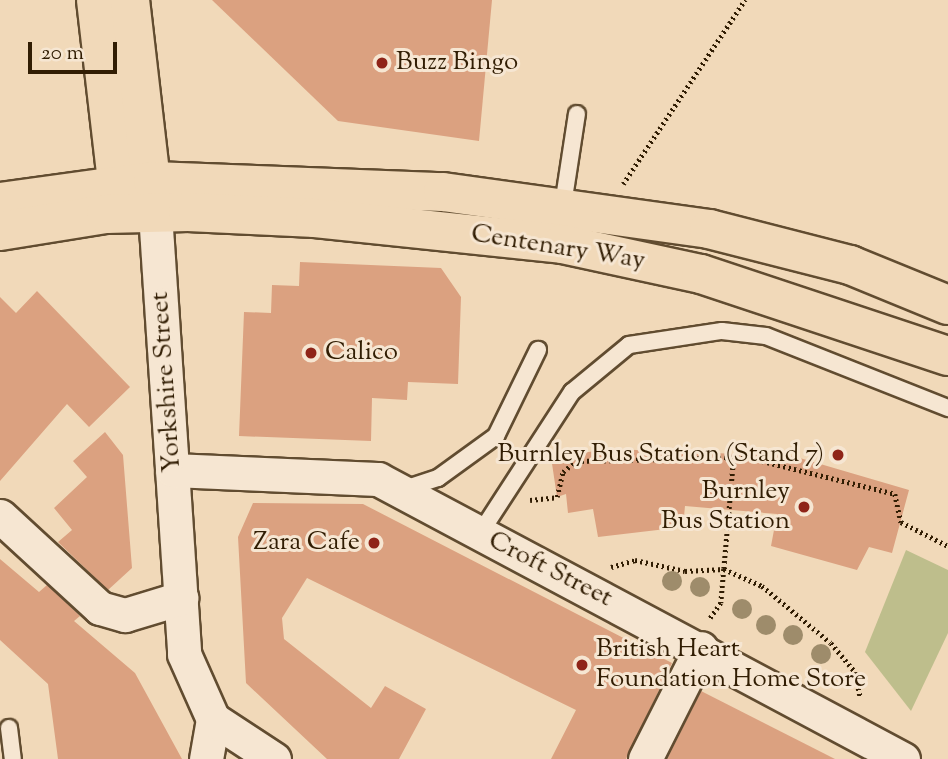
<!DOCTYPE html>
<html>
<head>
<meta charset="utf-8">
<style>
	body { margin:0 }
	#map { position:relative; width:948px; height:759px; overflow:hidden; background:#f1d9b9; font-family:"Sorts Mill Goudy",serif }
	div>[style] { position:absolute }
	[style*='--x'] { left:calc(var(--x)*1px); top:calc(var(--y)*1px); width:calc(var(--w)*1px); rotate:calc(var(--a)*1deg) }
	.green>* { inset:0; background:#bebe8c }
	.building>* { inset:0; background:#dba180 }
	.path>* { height:4.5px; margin-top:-2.25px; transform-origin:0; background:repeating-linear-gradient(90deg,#311d03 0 2px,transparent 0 5.5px) }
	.roads { filter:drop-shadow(2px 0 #614c30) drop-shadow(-2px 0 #614c30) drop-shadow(0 2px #614c30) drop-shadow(0 -2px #614c30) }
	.lane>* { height:16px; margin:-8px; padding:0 8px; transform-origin:8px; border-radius:8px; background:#f6e6d2 }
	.street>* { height:33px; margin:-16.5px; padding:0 16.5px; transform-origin:16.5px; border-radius:16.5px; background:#f6e6d2 }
	.primary>* { height:38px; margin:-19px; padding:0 19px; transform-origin:19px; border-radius:19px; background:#f1d9b9 }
	.trees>* { width:20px; height:20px; margin:-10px; border-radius:50%; background:#9e8c6b }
	.dots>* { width:19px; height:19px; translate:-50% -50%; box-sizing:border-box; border:4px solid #f6e6d2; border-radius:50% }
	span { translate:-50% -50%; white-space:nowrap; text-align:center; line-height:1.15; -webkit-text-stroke:6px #f6e6d2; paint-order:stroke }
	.poi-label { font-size:26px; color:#311d03 }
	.left { translate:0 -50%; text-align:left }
	.right { translate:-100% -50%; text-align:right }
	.street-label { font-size:26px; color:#311d03 }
	.scale { position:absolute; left:28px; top:42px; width:89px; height:32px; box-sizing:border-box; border:4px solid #311d03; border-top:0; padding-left:9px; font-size:21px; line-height:24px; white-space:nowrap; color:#311d03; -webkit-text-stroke:5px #f6e6d2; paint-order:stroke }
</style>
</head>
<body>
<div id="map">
	<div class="green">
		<i style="clip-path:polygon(906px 550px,948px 570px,948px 633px,911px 711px,865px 652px)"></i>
	</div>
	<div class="building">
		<i style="clip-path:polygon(212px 0,492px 0,479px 141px,338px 121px)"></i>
		<i style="clip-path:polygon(300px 262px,441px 268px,461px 297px,458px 384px,408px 382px,407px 400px,372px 398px,371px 441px,239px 436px,244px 312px,271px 313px,272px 285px,299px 286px)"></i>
		<i style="clip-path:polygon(37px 291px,130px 387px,89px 427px,67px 404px,0 481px,0 297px,16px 313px)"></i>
		<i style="clip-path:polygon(105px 432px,123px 455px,132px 568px,108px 590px,58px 542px,72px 530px,54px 508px,87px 477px,73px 461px)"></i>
		<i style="clip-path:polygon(611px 449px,793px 456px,909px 490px,892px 553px,869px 547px,857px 570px,771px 546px,777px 514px,685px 506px,683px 527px,598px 537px,593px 509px,568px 513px,566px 494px,557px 497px,551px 457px)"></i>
		<i style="clip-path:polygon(253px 503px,363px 504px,672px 663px,626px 759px,551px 759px,576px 710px,307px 578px,282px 618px,284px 639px,371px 708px,385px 686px,426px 709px,399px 759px,327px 759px,246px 683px,238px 537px)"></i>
		<i style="clip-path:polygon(0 559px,39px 592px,47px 585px,80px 616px,74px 621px,135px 673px,182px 759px,58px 759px,48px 684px,0 640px)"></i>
		<i style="clip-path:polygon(701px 691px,835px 759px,667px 759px)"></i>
	</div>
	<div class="path">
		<i style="--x:623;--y:184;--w:221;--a:-56.5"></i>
		<i style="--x:734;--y:457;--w:112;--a:95.1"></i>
		<i style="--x:724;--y:569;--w:42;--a:24.1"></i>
		<i style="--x:762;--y:586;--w:89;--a:39.6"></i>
		<i style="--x:831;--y:643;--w:38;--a:50"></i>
		<i style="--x:855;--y:672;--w:25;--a:78"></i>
		<i style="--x:530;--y:500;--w:27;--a:-6"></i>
		<i style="--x:557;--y:497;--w:26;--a:-77"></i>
		<i style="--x:563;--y:472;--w:17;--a:-40"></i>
		<i style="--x:576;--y:461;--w:170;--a:-1.3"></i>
		<i style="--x:746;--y:457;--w:154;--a:13.9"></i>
		<i style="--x:895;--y:494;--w:29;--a:78"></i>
		<i style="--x:901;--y:522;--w:53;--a:27.1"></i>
		<i style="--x:611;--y:567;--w:25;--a:-16"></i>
		<i style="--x:635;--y:560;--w:51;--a:12.4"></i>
		<i style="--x:685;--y:571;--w:39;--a:-3"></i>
		<i style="--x:724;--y:569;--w:34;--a:95"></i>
		<i style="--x:721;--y:603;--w:19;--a:125"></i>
	</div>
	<div class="roads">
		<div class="lane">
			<i style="--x:563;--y:205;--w:92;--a:-81.3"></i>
			<i style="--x:401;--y:490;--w:39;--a:-18"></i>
			<i style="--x:438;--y:478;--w:72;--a:-35.9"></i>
			<i style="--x:496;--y:436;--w:96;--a:-64"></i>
			<i style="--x:479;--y:535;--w:171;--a:-57"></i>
			<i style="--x:572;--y:392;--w:74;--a:-39.5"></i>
			<i style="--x:629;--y:345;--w:94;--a:-8.6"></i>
			<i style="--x:722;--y:331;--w:44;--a:6.5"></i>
			<i style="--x:766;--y:336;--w:196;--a:21.6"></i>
			<i style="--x:9;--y:728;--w:31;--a:83"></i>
		</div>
		<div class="street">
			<i style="--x:155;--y:213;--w:442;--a:86.2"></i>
			<i style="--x:184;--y:654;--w:71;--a:66"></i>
			<i style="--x:213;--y:719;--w:41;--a:99.9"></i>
			<i style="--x:172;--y:470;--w:206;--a:2.5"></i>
			<i style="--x:378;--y:479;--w:595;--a:28.07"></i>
			<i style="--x:0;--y:516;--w:136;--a:42.6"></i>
			<i style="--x:100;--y:608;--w:26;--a:16"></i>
			<i style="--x:125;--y:615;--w:59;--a:-16.9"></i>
			<i style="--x:213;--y:719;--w:73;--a:33.3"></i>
			<i style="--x:645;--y:759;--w:124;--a:-63.2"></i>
		</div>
		<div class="primary">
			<i style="--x:96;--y:0;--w:207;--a:83.4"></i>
			<i style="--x:130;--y:0;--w:208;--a:83.4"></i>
			<i style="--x:0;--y:202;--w:154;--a:-7.8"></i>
			<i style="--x:153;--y:181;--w:290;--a:2.2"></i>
			<i style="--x:443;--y:192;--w:269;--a:7.9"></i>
			<i style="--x:709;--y:229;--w:146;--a:14.3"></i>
			<i style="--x:850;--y:265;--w:106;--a:22.2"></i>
			<i style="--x:0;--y:231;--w:107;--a:-9.1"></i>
			<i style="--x:106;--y:214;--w:82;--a:-1.4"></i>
			<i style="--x:188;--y:212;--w:127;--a:2.7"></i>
			<i style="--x:315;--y:218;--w:248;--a:6"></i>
			<i style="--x:562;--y:244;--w:142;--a:12.2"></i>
			<i style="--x:701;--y:274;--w:260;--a:18.4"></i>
		</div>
	</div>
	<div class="trees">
		<i style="left:672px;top:581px"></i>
		<i style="left:700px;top:587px"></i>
		<i style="left:742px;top:609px"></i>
		<i style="left:766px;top:625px"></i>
		<i style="left:793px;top:635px"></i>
		<i style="left:821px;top:654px"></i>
	</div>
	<div class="dots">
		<i style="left:382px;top:63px;background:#8f2418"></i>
		<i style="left:311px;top:353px;background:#8f2418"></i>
		<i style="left:838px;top:455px;background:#8f2418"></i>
		<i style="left:804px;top:507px;background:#8f2418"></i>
		<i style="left:374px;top:543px;background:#8f2418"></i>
		<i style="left:582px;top:665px;background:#8f2418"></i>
	</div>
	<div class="poi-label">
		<span class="left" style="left:396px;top:63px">Buzz Bingo</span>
		<span class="left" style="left:325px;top:353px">Calico</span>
		<span class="right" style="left:824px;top:455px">Burnley Bus Station (Stand 7)</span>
		<span class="right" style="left:790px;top:507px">Burnley<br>Bus Station</span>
		<span class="right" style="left:360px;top:543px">Zara Cafe</span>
		<span class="left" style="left:596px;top:665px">British Heart<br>Foundation Home Store</span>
	</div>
	<div class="street-label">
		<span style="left:558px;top:248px;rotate:9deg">Centenary Way</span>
		<span style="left:167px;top:382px;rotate:-94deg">Yorkshire Street</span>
		<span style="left:550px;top:570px;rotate:27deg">Croft Street</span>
	</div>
	<div class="scale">20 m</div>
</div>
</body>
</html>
